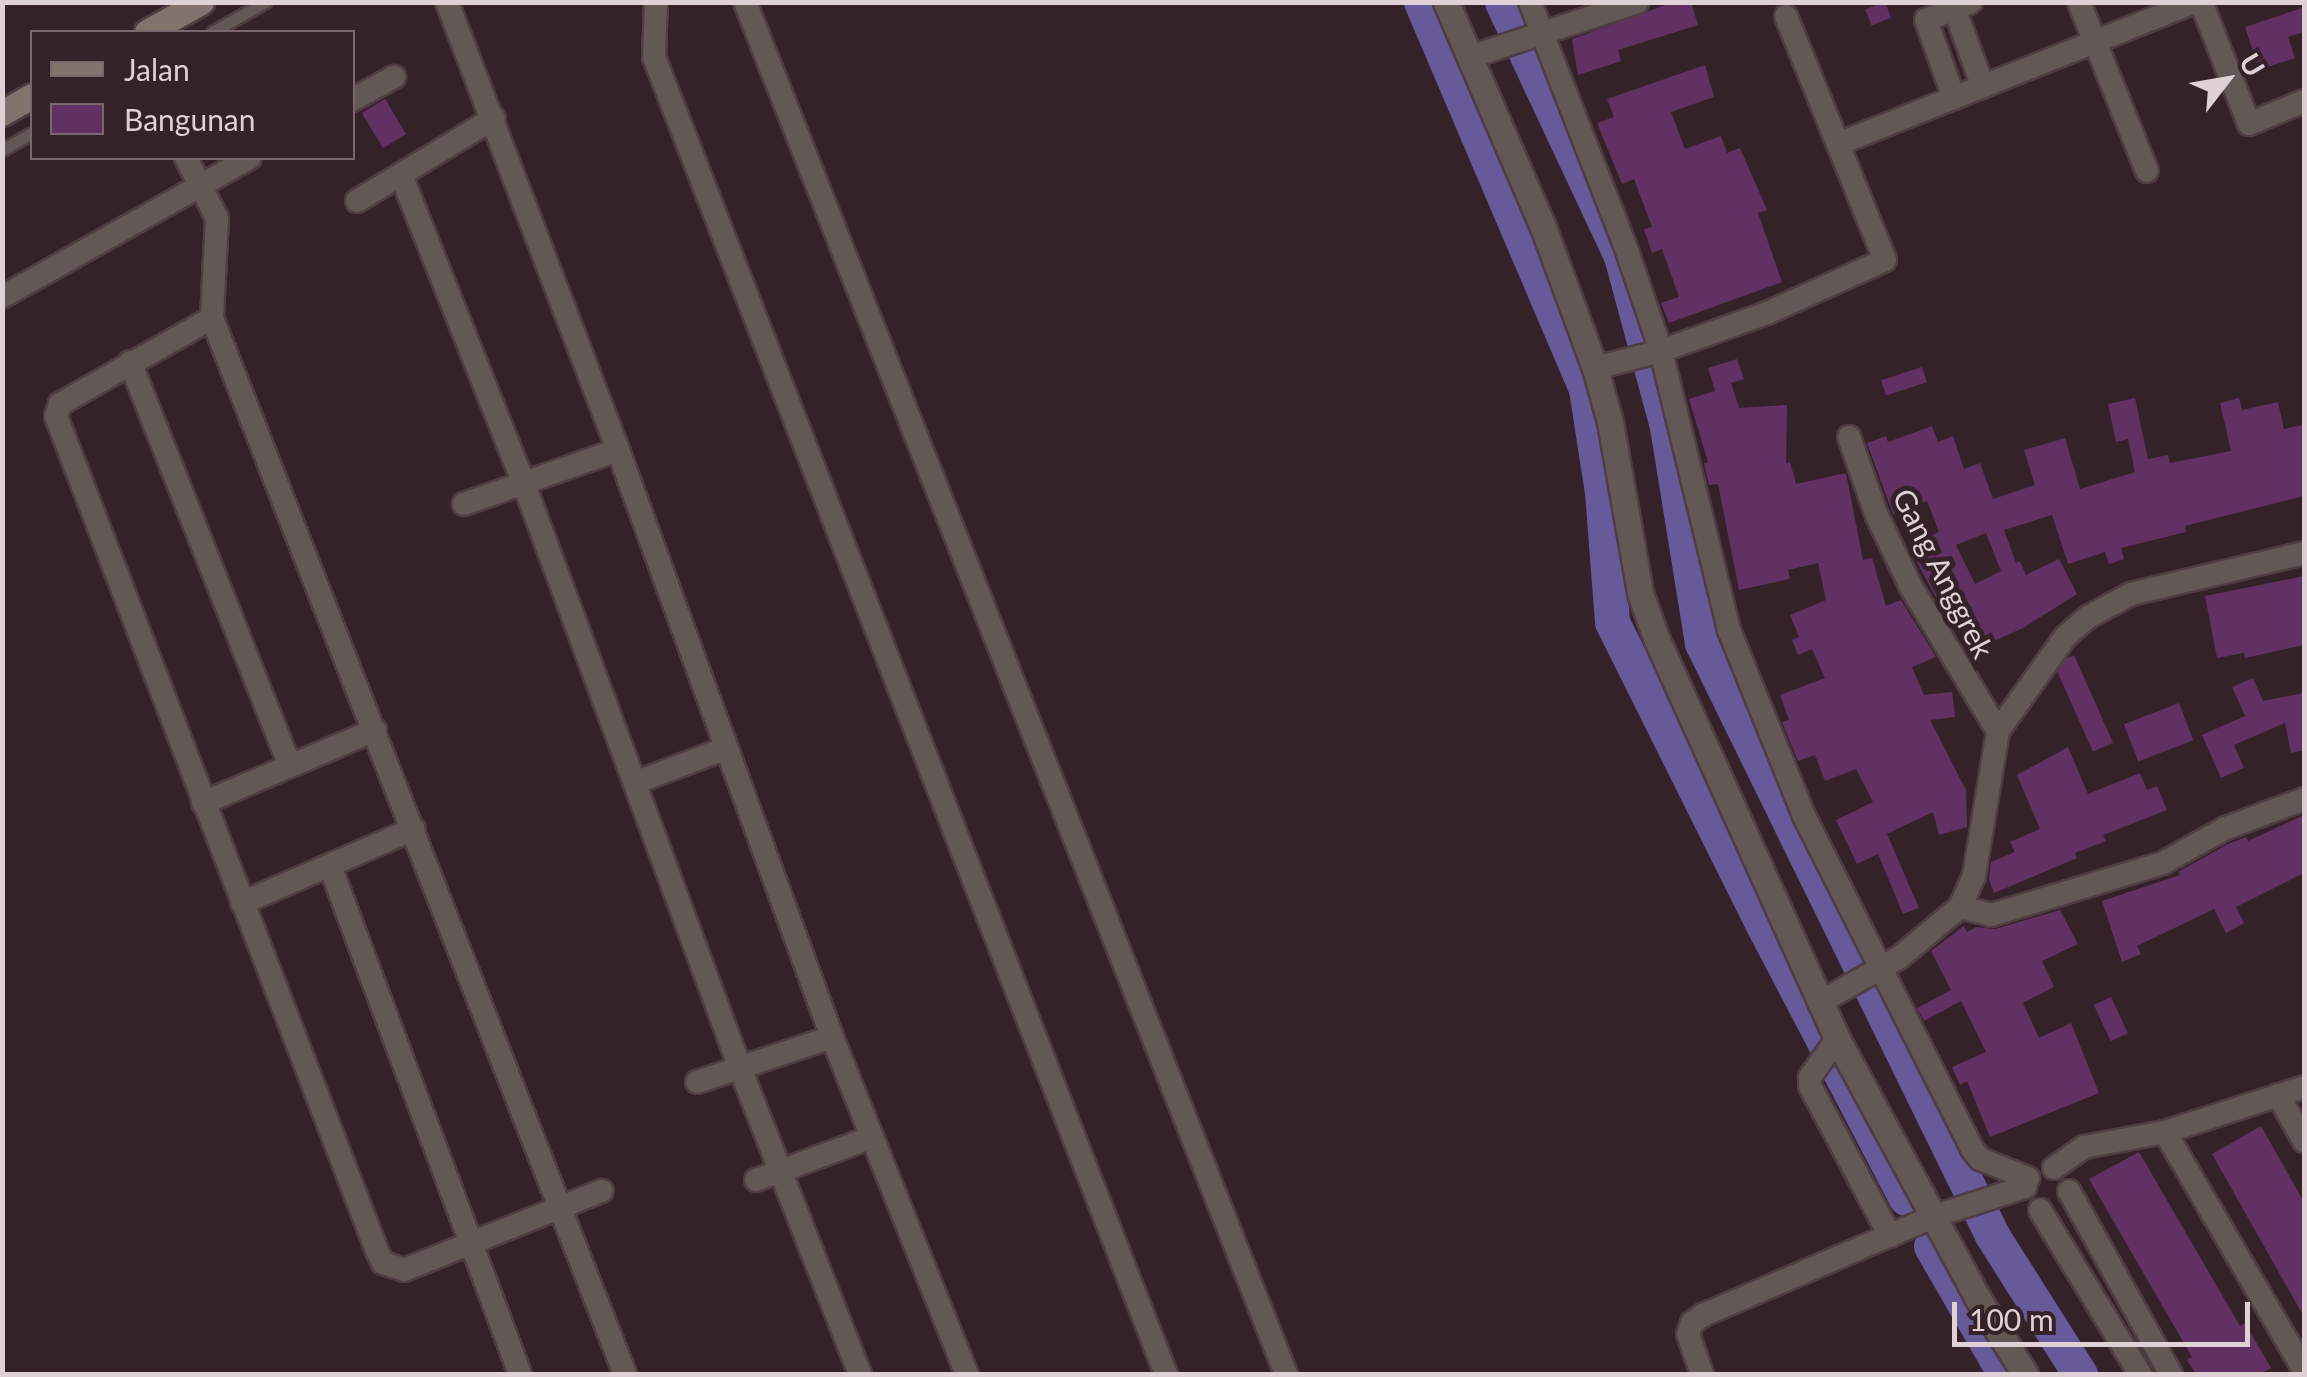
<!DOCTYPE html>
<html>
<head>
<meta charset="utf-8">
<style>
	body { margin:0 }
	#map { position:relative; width:2307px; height:1377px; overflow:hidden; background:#352128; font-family:Lato,sans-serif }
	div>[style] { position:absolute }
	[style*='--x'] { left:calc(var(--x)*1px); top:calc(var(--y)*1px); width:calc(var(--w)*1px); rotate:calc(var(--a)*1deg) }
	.river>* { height:35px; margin:-17.5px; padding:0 17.5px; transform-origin:17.5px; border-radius:17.5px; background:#665a9a }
	.building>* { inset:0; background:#613164; transform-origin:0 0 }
	.roads { filter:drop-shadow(2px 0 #503d44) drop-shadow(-2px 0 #503d44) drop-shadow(0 2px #503d44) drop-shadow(0 -2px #503d44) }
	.service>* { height:11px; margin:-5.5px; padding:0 5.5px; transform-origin:5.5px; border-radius:5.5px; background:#635855 }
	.minor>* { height:22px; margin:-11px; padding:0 11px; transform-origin:11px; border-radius:11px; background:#635855 }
	.tertiary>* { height:25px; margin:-12.5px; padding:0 12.5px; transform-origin:12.5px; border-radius:12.5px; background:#635855 }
	.secondary>* { height:25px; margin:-12.5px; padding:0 12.5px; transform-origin:12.5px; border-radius:12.5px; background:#84726f }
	span { translate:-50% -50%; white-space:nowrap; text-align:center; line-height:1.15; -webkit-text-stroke:10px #352128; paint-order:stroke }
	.street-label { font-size:30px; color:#dfd1d5 }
	.frame { position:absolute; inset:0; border:5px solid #dfd1d5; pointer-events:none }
	.legend { position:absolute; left:30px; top:30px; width:325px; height:130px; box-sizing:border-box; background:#352128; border:2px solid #79676d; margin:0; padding:12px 18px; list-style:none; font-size:30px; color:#dfd1d5 }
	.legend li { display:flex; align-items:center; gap:20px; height:50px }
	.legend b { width:50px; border:2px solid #79676d }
	.north { position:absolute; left:2177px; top:30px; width:100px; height:100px; -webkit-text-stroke:8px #352128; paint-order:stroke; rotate:59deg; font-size:28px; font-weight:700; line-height:40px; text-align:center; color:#dfd1d5 }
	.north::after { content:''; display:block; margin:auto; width:35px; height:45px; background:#dfd1d5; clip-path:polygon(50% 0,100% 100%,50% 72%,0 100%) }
	.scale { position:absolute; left:1952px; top:1302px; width:298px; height:45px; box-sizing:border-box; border:5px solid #dfd1d5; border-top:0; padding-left:12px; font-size:30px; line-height:35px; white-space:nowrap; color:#dfd1d5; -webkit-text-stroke:8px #352128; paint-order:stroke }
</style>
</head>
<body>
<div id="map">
	<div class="river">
		<i style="--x:1421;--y:2;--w:421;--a:66.9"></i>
		<i style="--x:1586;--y:389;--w:104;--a:81.2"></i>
		<i style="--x:1602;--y:492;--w:130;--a:85.6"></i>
		<i style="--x:1612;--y:622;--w:336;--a:63.5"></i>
		<i style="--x:1762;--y:923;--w:310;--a:62.4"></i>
		<i style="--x:1502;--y:2;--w:280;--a:64.9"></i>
		<i style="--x:1621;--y:256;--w:177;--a:74.9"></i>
		<i style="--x:1667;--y:427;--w:219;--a:80.8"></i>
		<i style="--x:1702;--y:643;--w:659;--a:63.9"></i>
		<i style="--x:1992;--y:1235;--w:165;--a:57.7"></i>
		<i style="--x:1931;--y:1246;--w:148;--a:60"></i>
	</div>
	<div class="building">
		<i style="clip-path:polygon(1674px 2px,1691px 2px,1698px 25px,1618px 50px,1621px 61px,1578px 75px,1572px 39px)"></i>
		<i style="left:1885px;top:2px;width:17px;height:21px;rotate:69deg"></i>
		<i style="clip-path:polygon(2302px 8px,2304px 32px,2288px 37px,2295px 58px,2259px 70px,2245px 27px)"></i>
		<i style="clip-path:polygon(1705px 65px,1714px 97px,1671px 112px,1685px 149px,1721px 136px,1727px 153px,1740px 148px,1767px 210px,1758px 213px,1782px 282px,1669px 323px,1661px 303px,1679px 297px,1662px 249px,1652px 253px,1644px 229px,1652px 227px,1634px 179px,1622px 184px,1597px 123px,1614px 117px,1607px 99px)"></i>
		<i style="left:385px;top:99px;width:41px;height:27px;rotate:59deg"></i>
		<i style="clip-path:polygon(1737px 359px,1744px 379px,1731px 383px,1739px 408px,1787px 405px,1786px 463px,1790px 462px,1796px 484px,1846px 473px,1863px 560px,1872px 558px,1886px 606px,1901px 600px,1936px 657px,1912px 667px,1924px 695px,1952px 692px,1955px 717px,1930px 720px,1966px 790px,1967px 827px,1939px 835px,1933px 812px,1887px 834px,1919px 908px,1903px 914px,1878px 854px,1857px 864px,1836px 820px,1873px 802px,1856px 769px,1825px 781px,1815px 755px,1798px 761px,1782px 722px,1789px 720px,1780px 695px,1825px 678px,1812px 649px,1798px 655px,1792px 640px,1799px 637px,1790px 615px,1826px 600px,1818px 563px,1788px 570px,1790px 579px,1739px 590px,1718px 484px,1709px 485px,1704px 463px,1708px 462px,1689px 399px,1715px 391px,1708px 368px)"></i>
		<i style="left:1922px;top:367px;width:16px;height:43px;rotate:72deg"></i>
		<i style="clip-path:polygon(evenodd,2135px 398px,2148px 459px,2168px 455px,2170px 463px,2231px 451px,2220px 403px,2239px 398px,2242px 410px,2278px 402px,2284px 429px,2303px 425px,2304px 496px,2185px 526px,2186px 532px,2121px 548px,2124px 559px,2109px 564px,2105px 552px,2068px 564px,2052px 515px,2004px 530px,2016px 563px,2020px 561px,2026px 575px,2059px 559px,2077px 594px,2023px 628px,1974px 650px,1958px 617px,1949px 621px,1908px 546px,1939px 532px,1927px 501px,1893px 514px,1867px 443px,1886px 436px,1888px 442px,1932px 426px,1938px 442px,1953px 436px,1964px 469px,1980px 463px,1993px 499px,2035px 485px,2024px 450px,2065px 438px,2080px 489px,2135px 472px,2128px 439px,2116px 442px,2108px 404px,2135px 398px,1986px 533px,2001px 571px,1975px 584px,1956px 545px,1986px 533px)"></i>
		<i style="clip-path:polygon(2304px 576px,2304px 645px,2245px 658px,2244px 653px,2217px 658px,2205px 596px)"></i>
		<i style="left:2074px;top:655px;width:96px;height:22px;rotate:66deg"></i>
		<i style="clip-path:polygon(2253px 678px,2263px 701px,2304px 693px,2304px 750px,2291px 753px,2285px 723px,2234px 745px,2244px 768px,2221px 778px,2202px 735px,2245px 716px,2232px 687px)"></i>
		<i style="left:2179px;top:703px;width:40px;height:59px;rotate:69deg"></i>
		<i style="clip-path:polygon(2068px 747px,2088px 794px,2140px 773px,2147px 790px,2157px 786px,2167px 810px,2103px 835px,2106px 841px,2075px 853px,2077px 858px,1994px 893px,1989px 879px,1991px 862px,2015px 852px,2010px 842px,2040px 829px,2017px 775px)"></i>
		<i style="clip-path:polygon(2304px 815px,2304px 873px,2236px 907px,2244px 923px,2226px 933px,2214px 909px,2137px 946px,2141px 954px,2122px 962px,2102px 901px,2180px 875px,2178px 872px,2228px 844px,2246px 837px,2248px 841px)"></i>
		<i style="clip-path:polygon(2060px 910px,2078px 944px,2042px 961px,2054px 987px,2023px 1003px,2039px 1038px,2071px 1023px,2099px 1093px,1990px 1137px,1967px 1081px,1960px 1085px,1952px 1067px,1986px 1052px,1961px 1001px,1924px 1021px,1917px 1008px,1951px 990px,1931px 951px,1964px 926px,1967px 932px,1976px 927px,1995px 929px)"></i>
		<i style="left:2111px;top:997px;width:40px;height:19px;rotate:65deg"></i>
		<i style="clip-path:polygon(2261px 1126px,2304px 1202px,2304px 1317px,2212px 1154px)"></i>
		<i style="clip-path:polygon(2139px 1152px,2240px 1326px,2245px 1323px,2271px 1368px,2260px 1374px,2196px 1374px,2187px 1360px,2192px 1357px,2089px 1179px)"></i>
	</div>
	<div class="roads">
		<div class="service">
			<i style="--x:212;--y:32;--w:61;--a:-29.5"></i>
			<i style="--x:2;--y:150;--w:34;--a:-30"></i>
		</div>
		<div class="minor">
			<i style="--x:447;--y:2;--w:480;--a:69.1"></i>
			<i style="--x:618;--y:450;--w:625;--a:69.97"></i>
			<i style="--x:832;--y:1037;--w:363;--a:68.2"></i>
			<i style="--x:656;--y:2;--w:55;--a:92.1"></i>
			<i style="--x:654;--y:57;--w:1413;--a:68.76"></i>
			<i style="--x:745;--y:2;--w:1475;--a:68.48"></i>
			<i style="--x:1530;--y:2;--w:270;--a:68.7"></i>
			<i style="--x:1628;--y:254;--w:102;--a:71.2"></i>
			<i style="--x:1661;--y:351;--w:287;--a:76.3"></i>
			<i style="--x:1729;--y:630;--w:201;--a:68"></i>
			<i style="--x:1804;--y:816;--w:373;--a:63.2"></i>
			<i style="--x:1972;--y:1149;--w:13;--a:51"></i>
			<i style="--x:1980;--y:1159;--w:52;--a:21.6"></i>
			<i style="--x:1952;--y:2;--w:90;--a:70"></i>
			<i style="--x:2079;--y:2;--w:182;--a:68.1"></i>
			<i style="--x:2201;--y:2;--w:131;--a:68.5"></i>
			<i style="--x:2249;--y:124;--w:60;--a:-22.7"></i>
			<i style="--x:1473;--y:56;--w:173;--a:-18.2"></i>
			<i style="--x:1954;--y:98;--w:83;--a:-109.7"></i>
			<i style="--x:1926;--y:20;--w:48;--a:-21.8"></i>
			<i style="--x:352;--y:100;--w:48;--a:-28.7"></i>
			<i style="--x:1838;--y:144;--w:383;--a:-21.7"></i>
			<i style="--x:186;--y:158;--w:68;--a:62.7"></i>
			<i style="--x:217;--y:218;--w:100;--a:92.9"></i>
			<i style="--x:212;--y:318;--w:1134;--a:68.64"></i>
			<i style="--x:401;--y:175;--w:333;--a:68.3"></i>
			<i style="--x:524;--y:484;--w:623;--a:69.7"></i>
			<i style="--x:740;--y:1068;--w:329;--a:68.6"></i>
			<i style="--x:357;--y:201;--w:160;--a:-31.2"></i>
			<i style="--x:2;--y:297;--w:284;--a:-29.3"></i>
			<i style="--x:212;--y:318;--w:175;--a:150.5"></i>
			<i style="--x:60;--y:404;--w:13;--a:108"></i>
			<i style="--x:56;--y:416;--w:895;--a:68.97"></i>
			<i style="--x:377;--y:1251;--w:13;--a:63"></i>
			<i style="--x:383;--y:1263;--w:22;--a:18"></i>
			<i style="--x:404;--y:1270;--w:213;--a:-21.8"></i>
			<i style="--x:130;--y:362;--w:432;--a:68.4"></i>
			<i style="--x:1595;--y:368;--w:68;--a:-14.4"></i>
			<i style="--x:1661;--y:351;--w:113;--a:-19.7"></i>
			<i style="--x:1767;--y:313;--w:129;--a:-24.2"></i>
			<i style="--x:1885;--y:260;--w:263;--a:-112.1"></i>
			<i style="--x:1849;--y:437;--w:84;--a:70.5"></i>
			<i style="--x:1877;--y:516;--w:79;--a:64.4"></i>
			<i style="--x:1911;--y:587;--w:168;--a:58.9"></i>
			<i style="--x:464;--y:504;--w:163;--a:-19.3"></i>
			<i style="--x:637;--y:782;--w:96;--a:-20.7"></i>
			<i style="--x:203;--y:803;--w:187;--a:-23"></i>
			<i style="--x:330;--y:866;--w:542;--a:69.49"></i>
			<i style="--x:242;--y:903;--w:187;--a:-23.3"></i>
			<i style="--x:1960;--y:907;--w:32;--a:14"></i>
			<i style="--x:1991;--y:915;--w:180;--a:-16.8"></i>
			<i style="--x:2163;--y:863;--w:72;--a:-29.1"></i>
			<i style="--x:2226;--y:828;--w:83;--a:-20.4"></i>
			<i style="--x:1819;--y:1003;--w:93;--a:-29.6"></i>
			<i style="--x:1900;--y:957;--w:78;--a:-39.8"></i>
			<i style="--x:1960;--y:907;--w:34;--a:-66"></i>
			<i style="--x:1974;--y:876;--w:147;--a:-80.6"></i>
			<i style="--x:1998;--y:731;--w:115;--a:-54.5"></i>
			<i style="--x:2065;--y:637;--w:30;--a:-41"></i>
			<i style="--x:2088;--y:617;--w:49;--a:-28.1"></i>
			<i style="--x:2131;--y:594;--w:178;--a:-13.3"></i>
			<i style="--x:1837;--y:1039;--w:47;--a:125.4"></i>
			<i style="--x:1810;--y:1077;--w:9;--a:90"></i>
			<i style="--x:1810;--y:1086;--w:170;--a:61.9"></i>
			<i style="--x:697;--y:1082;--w:142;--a:-18.4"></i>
			<i style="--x:2278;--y:1095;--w:53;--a:60.5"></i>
			<i style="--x:2165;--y:1132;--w:276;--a:59.7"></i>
			<i style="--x:2054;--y:1168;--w:37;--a:-35"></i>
			<i style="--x:2084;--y:1147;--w:82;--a:-10.5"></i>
			<i style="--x:2165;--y:1132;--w:146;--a:-17.9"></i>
			<i style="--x:756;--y:1180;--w:124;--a:-20.3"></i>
			<i style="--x:2069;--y:1191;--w:210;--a:60.9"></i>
			<i style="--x:2040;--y:1210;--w:192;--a:58.6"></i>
			<i style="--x:1702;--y:1374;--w:42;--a:-109.3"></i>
			<i style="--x:1688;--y:1334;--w:12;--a:-70"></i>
			<i style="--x:1692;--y:1323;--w:14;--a:-36"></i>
			<i style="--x:1703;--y:1315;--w:252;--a:-23.1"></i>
			<i style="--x:1935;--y:1216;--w:95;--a:-17.9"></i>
		</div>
		<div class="tertiary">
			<i style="--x:1446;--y:2;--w:245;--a:66.7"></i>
			<i style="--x:1543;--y:227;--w:150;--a:69.8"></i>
			<i style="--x:1595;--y:368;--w:56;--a:74.5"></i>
			<i style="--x:1610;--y:422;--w:174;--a:80"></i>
			<i style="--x:1640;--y:593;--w:50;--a:70.1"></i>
			<i style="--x:1657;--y:640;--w:438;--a:65.7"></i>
			<i style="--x:1837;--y:1039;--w:294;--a:61.5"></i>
			<i style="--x:1977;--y:1297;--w:91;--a:58.1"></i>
		</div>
		<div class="secondary">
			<i style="--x:147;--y:32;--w:62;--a:-29.1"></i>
			<i style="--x:2;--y:113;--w:34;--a:-30"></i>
		</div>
	</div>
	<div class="street-label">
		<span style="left:1944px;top:573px;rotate:63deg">Gang Anggrek</span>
	</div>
	<div class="frame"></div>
	<ul class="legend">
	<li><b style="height:12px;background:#84726f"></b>Jalan</li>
	<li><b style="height:28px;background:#613164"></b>Bangunan</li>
	</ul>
	<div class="north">U</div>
	<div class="scale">100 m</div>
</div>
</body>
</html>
